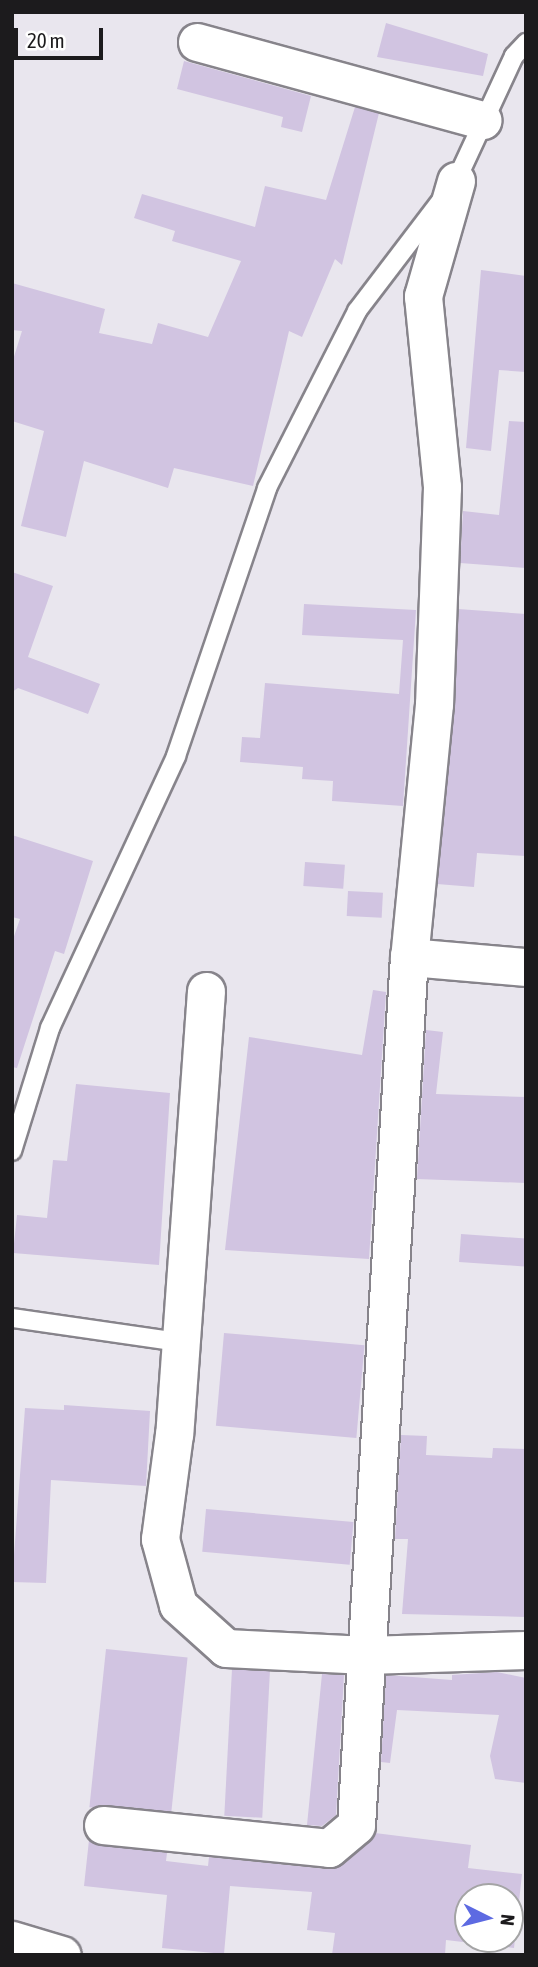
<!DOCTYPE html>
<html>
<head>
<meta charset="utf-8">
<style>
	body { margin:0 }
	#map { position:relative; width:538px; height:1967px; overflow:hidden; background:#e9e6ee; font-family:"Asap Condensed",sans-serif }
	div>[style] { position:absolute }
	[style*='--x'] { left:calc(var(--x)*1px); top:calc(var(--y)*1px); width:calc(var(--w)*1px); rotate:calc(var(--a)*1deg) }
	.building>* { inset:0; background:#d1c4e1; transform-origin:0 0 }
	.roads { filter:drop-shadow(2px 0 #87848b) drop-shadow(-2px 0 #87848b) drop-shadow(0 2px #87848b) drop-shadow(0 -2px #87848b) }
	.lane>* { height:18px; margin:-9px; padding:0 9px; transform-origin:9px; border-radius:9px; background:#fff }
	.street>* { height:37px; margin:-18.5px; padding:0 18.5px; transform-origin:18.5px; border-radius:18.5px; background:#fff }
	span { translate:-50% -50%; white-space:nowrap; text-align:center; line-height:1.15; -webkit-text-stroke:6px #fff; paint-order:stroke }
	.frame { position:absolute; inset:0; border:14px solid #1c1b1d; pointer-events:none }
	.north { position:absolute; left:454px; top:1883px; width:70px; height:70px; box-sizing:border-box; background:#fff; border:2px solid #a4a4a5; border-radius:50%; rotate:96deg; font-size:19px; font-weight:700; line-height:28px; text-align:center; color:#1c1b1d }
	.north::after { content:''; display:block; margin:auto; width:24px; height:32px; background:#5d6ae2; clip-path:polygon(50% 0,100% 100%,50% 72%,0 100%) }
	.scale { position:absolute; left:14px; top:28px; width:89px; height:32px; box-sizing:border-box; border:4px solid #1c1b1d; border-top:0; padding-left:9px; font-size:21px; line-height:24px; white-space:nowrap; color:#1c1b1d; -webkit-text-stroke:5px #fff; paint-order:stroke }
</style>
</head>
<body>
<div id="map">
	<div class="building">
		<i style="clip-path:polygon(386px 23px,488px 54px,483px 76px,377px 57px)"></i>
		<i style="clip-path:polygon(184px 61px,311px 96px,302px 132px,281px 127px,283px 117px,177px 89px)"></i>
		<i style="clip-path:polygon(355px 107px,379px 113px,342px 265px,335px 259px,302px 337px,289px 331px,253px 486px,174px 468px,168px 488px,84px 461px,66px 537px,21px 526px,44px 431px,12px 421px,12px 363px,22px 331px,12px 330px,12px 283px,105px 309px,99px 333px,152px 344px,158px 323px,208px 337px,241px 261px,172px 241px,175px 231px,134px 218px,142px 194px,255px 227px,265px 186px,326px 200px)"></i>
		<i style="clip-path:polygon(481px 270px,526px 276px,526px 372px,499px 370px,491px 451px,466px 448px)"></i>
		<i style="clip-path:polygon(509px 421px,526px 422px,526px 568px,460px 563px,463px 511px,499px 515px)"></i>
		<i style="clip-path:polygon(12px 572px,53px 586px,28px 657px,100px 684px,88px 714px,18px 688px,12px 692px)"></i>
		<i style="clip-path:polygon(304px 604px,416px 610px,403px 806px,332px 801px,333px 781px,302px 779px,303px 767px,240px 762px,242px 737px,260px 738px,265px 683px,399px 694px,403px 640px,302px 635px)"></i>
		<i style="clip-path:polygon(458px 609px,526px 614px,526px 856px,477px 853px,474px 887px,437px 884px)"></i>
		<i style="clip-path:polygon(12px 835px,93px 861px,64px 954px,55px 951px,17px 1068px,12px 1067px,12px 942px,20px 919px,12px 917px)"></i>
		<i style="left:305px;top:862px;width:40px;height:24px;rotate:4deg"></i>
		<i style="left:348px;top:891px;width:35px;height:25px;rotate:3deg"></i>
		<i style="clip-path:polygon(373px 990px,386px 992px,369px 1259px,225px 1250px,249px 1037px,362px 1055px)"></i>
		<i style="clip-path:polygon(426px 1030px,443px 1032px,436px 1094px,526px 1097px,526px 1183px,417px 1179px)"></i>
		<i style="clip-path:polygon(76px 1084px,170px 1093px,159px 1265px,13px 1253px,17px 1215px,47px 1218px,53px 1160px,67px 1161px)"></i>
		<i style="left:461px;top:1234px;width:65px;height:28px;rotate:4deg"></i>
		<i style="left:224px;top:1333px;width:141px;height:93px;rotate:5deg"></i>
		<i style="clip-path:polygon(64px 1405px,150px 1411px,146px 1486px,51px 1480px,46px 1583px,12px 1582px,25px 1408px,64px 1410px)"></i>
		<i style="clip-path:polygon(401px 1435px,427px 1436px,426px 1455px,492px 1458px,493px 1448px,526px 1449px,526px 1617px,402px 1614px,408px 1539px,395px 1539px)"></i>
		<i style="left:206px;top:1509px;width:148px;height:43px;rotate:5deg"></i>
		<i style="left:106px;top:1649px;width:82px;height:159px;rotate:6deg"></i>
		<i style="left:232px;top:1669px;width:38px;height:147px;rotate:3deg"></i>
		<i style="clip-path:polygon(497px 1672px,526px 1678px,526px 1783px,495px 1779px,490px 1756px,499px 1715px,397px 1710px,390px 1763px,381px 1762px,386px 1675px,452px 1680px,452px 1675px)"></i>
		<i style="clip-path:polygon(322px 1674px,344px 1675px,336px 1815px,322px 1826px,307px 1825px)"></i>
		<i style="clip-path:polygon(evenodd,375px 1833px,471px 1845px,468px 1868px,522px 1874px,514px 1948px,446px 1940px,445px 1955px,332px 1955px,335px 1933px,307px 1930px,312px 1892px,230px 1886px,224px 1954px,162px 1948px,167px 1895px,84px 1886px,89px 1840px,167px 1853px,166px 1861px,208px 1866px,209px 1857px,327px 1869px,343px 1864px,375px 1833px,468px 1897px,510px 1897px,510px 1939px,468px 1939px,468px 1897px)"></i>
	</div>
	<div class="roads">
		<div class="lane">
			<i style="--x:12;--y:1151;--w:129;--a:-72.8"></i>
			<i style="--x:50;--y:1028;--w:300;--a:-65.1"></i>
			<i style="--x:176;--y:756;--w:283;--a:-71.2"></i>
			<i style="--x:267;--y:488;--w:199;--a:-63"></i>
			<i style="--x:357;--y:311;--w:163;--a:-52.7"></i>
			<i style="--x:456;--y:181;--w:138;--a:-65.1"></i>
			<i style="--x:514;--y:56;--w:18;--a:-47"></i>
			<i style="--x:12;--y:1318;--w:169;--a:8.2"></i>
		</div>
		<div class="street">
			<i style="--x:197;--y:42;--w:296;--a:15.3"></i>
			<i style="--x:456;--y:181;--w:120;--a:106"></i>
			<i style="--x:423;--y:296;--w:192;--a:84.3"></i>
			<i style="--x:442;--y:487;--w:217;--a:92.1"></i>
			<i style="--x:434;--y:704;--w:254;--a:95.6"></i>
			<i style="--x:409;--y:957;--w:117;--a:4.9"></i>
			<i style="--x:206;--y:991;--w:444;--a:94.1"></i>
			<i style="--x:174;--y:1434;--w:106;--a:97.6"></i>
			<i style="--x:160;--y:1539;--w:68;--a:74.7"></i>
			<i style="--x:178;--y:1605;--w:64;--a:41.9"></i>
			<i style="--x:226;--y:1648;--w:140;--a:2.9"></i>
			<i style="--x:366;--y:1655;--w:160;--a:-1.8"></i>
			<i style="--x:103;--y:1825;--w:227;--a:5.8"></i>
			<i style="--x:329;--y:1848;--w:35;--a:-40"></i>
			<i style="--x:356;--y:1825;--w:870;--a:-86.51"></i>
			<i style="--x:12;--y:1940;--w:52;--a:16.7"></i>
		</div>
	</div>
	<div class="frame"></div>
	<div class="north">N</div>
	<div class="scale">20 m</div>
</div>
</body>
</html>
